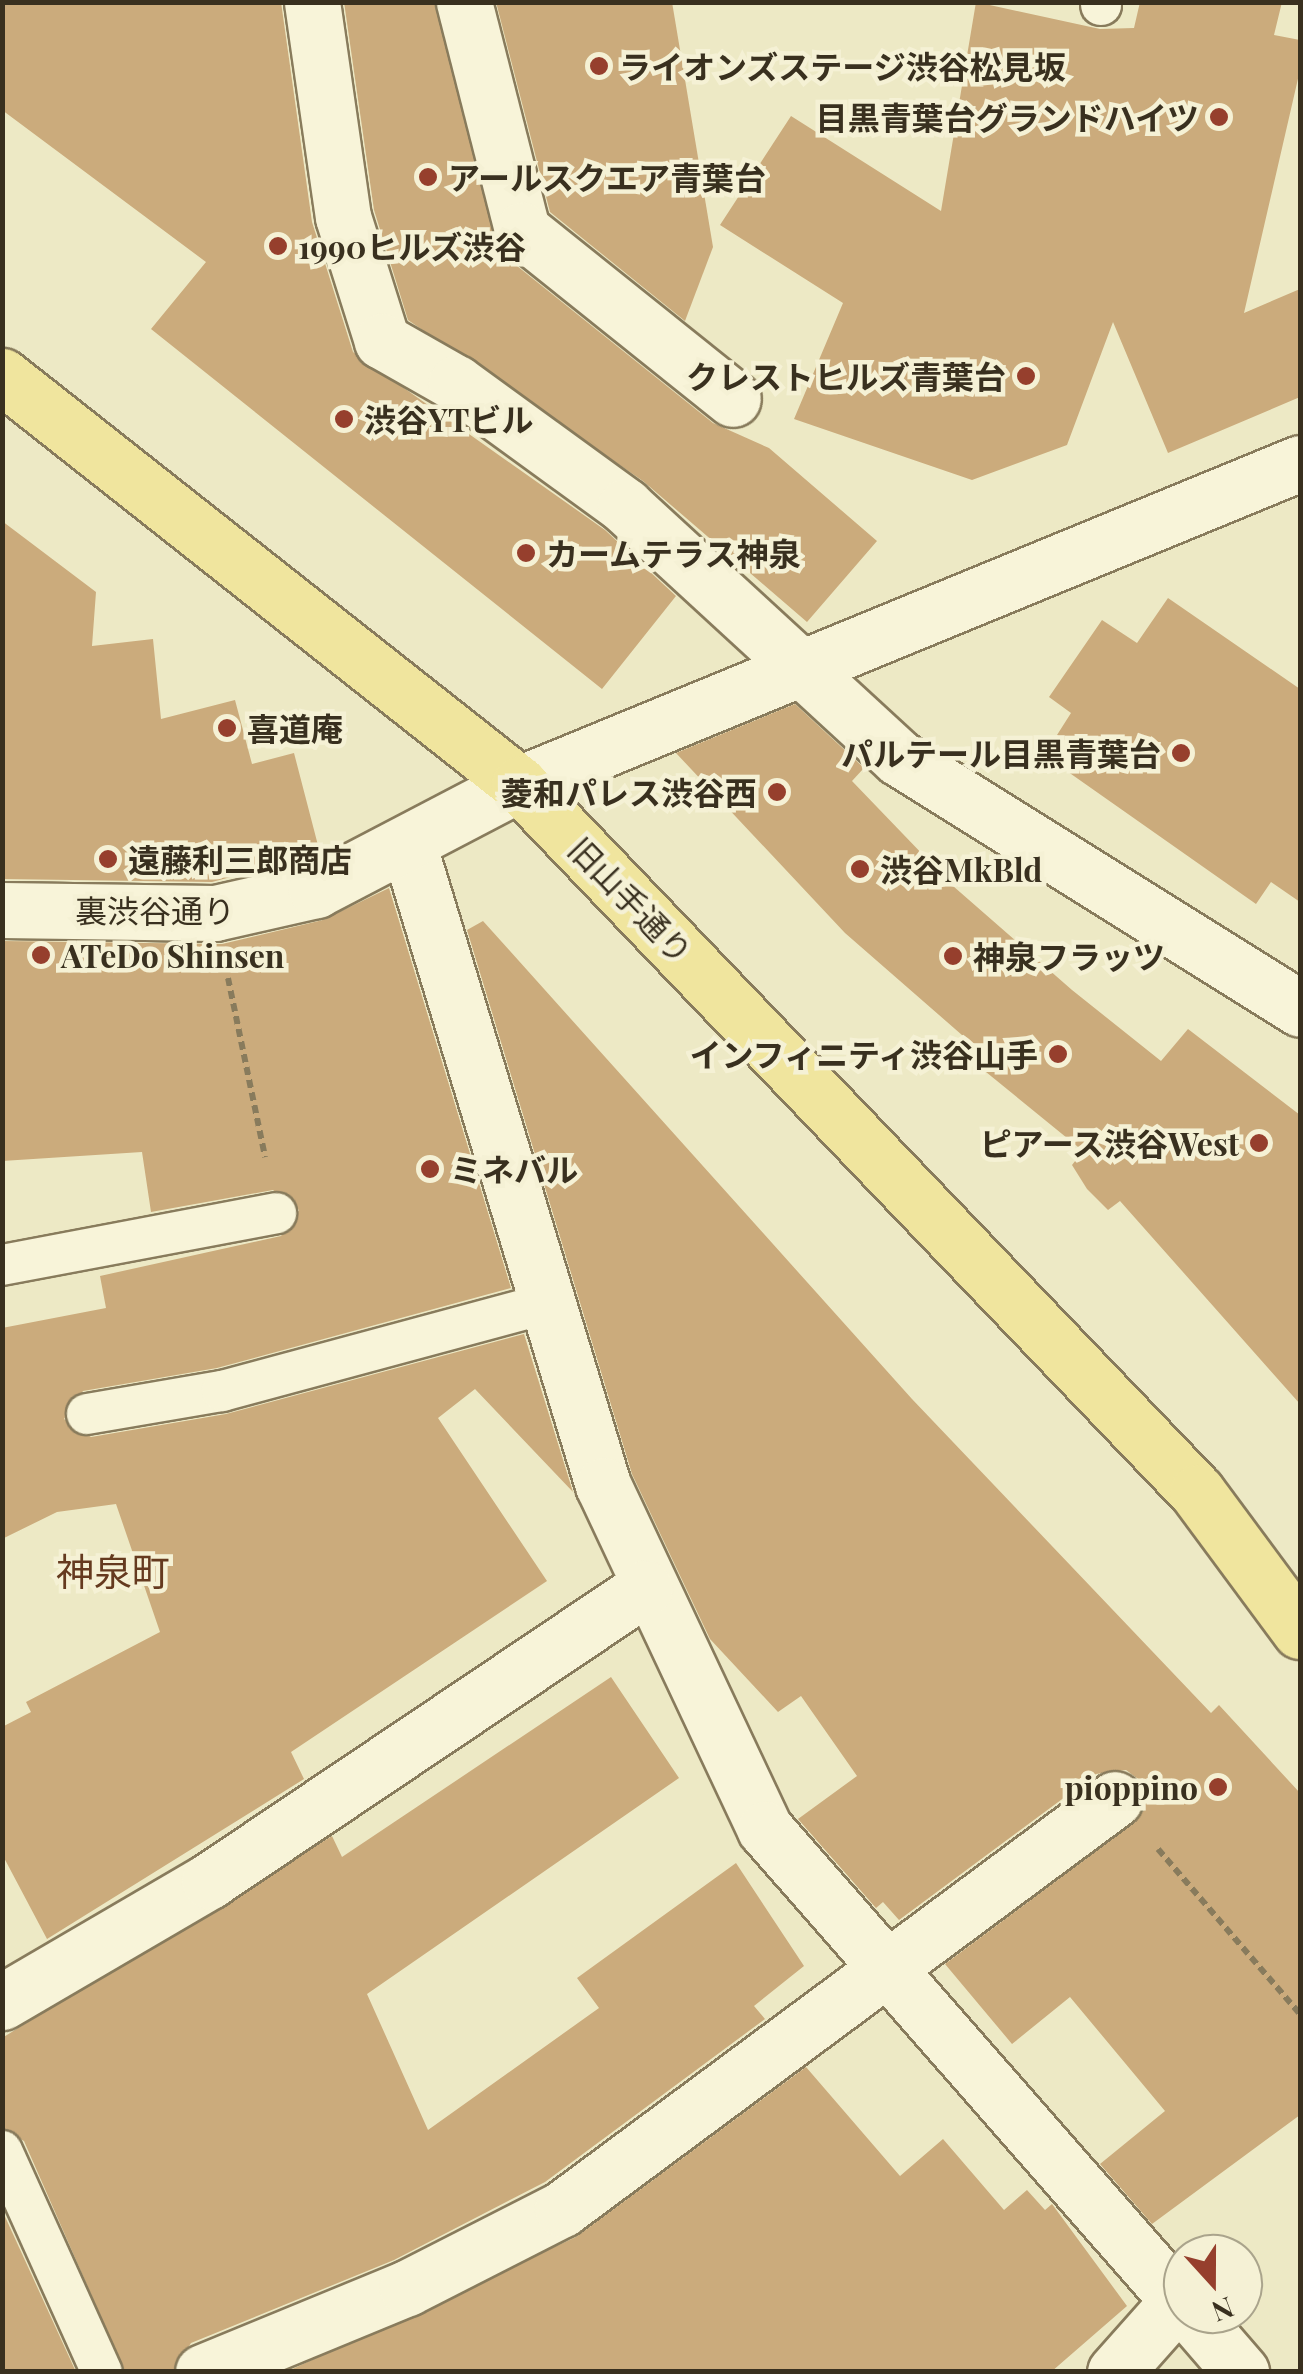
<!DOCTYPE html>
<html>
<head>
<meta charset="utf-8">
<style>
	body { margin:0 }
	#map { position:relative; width:1303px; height:2374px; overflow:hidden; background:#ede9c5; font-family:"Playfair Display","Noto Sans JP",serif }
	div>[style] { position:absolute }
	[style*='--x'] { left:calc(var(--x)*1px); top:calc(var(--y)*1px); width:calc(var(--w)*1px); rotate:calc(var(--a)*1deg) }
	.building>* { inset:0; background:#cbab7c }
	.path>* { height:6px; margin-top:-3px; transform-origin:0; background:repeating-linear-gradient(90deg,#887b5c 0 8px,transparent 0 13px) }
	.roads { filter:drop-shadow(2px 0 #887b5c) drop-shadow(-2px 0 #887b5c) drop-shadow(0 2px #887b5c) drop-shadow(0 -2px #887b5c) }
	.service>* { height:40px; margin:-20px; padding:0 20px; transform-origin:20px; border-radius:20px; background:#f8f4d9 }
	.minor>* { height:55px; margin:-27.5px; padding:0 27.5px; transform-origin:27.5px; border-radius:27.5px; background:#f8f4d9 }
	.primary>* { height:55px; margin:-27.5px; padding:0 27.5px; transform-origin:27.5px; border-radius:27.5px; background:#f0e59e }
	.dots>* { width:28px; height:28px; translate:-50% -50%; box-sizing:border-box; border:5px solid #f5f1d5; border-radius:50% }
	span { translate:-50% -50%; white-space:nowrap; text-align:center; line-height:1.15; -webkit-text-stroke:9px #f5f1d5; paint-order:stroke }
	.poi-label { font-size:32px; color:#39301f; font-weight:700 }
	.left { translate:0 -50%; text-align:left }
	.right { translate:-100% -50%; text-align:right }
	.street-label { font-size:32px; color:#39301f }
	.quarter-label { font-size:38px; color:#653a1f }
	.frame { position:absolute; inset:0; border:5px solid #39301f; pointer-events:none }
	.north { position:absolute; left:1163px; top:2234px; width:100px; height:100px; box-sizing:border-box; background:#f5f1d5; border:2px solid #aaa48c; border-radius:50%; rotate:159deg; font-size:28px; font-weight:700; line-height:40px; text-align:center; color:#39301f }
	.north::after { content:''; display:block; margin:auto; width:35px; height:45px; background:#963f2d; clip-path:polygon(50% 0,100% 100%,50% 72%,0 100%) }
</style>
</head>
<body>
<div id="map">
	<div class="building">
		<i style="clip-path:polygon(2px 2px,281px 2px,312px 222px,353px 352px,605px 530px,676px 596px,602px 689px,151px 329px,206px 262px,2px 110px)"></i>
		<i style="clip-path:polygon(344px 2px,434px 2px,502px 254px,713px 423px,769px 448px,877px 541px,807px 622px,643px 481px,408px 320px,374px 210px)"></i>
		<i style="clip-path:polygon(496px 2px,672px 2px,713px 247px,685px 321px,550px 212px)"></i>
		<i style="clip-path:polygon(976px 2px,1100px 29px,1134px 28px,1140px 2px,1282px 2px,1274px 35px,1300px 40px,1300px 70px,1244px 313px,1300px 289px,1300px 397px,1168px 453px,1113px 322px,1067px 445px,972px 480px,794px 419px,843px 303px,720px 225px,791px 116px,941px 211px)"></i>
		<i style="clip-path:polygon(2px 521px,96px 592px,92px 646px,153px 639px,161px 719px,235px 700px,252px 764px,294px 753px,320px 853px,212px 882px,2px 879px)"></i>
		<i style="clip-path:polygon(1168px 598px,1300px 689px,1300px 902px,1271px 882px,1256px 904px,1054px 762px,1069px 743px,1057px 735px,1071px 713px,1049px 697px,1102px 620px,1137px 643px)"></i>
		<i style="clip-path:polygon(795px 704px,864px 768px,852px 781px,953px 886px,1072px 990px,1161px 1061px,1188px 1029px,1300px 1115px,1300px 1404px,1120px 1201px,1108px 1210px,1087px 1189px,1072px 1165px,1083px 1151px,970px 1059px,978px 1049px,845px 933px,676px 753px)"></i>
		<i style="clip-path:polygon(389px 888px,511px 1288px,217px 1368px,83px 1391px,64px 1419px,91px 1437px,226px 1414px,524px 1334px,573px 1492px,475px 1389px,438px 1418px,547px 1581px,291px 1752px,304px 1779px,47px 1939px,2px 1854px,2px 1727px,31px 1712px,26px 1702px,160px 1632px,116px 1504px,57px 1512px,2px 1539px,2px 1328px,106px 1308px,100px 1276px,281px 1236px,299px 1210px,273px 1190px,151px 1212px,142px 1152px,2px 1161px,2px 941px,222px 944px,323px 920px)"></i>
		<i style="clip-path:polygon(483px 921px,912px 1399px,1211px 1713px,1219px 1705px,1300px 1793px,1300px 2115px,1152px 2224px,1100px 2164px,1165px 2111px,1070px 1997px,1012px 2044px,945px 1964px,1134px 1823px,1144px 1810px,1141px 1781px,1126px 1770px,1096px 1774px,899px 1920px,883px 1902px,876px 1908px,798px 1819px,857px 1776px,801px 1696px,778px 1712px,710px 1639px,632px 1474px,467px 930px)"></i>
		<i style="clip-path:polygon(611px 1677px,679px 1778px,367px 1994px,428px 2130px,599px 2008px,577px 1978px,736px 1863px,804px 1966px,754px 2006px,765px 2019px,545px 2182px,394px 2260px,191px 2343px,172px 2372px,125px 2372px,24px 2141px,2px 2128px,2px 2038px,332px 1836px,342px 1857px)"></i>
		<i style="clip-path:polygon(806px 2067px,900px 2176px,943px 2139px,1004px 2210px,1027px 2190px,1045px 2210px,1052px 2204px,1127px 2306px,1051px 2372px,286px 2372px,576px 2237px)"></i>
		<i style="clip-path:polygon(2px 2210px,76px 2372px,2px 2372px)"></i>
	</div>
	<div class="path">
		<i style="--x:228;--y:978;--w:183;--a:78.3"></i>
		<i style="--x:1158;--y:1849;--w:218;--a:49.3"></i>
	</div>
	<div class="roads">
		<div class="service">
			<i style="--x:1101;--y:5;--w:3;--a:-90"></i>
			<i style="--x:2;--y:1265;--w:279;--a:-10.7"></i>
			<i style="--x:87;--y:1414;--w:137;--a:-9.7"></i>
			<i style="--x:222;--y:1391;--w:338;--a:-15.1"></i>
			<i style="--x:2;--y:2151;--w:243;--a:65.7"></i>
		</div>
		<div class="minor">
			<i style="--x:312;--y:2;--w:217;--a:81.8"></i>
			<i style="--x:343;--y:217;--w:130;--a:72.5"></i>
			<i style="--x:382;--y:341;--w:85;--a:29.6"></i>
			<i style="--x:456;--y:383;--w:209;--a:36"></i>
			<i style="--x:625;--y:506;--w:372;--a:42.6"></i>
			<i style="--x:899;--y:758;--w:473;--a:32"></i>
			<i style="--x:464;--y:2;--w:235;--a:75.7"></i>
			<i style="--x:522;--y:230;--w:270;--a:38.7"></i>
			<i style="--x:409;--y:847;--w:667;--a:73.09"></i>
			<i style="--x:603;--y:1485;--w:380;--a:64.8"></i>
			<i style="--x:765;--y:1829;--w:634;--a:48.77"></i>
			<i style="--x:2;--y:910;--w:213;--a:0.8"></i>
			<i style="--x:215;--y:913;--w:104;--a:-12.8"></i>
			<i style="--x:316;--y:890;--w:229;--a:-27.6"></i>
			<i style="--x:519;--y:784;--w:844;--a:-22.34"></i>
			<i style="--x:2;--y:2002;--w:240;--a:-30.3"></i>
			<i style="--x:209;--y:1881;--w:525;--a:-33.9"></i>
			<i style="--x:1191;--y:2314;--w:77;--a:49.2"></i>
			<i style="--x:203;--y:2372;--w:221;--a:-22.4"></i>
			<i style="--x:407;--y:2288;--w:174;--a:-27"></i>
			<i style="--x:562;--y:2209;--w:688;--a:-36.55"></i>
			<i style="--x:1115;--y:2372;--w:95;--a:-48.4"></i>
		</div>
		<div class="primary">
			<i style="--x:2;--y:376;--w:659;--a:38.28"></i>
			<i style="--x:519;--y:784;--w:980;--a:46.24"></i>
			<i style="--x:1197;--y:1492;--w:173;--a:53.5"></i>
		</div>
	</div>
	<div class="dots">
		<i style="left:599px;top:66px;background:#963f2d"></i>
		<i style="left:1219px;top:117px;background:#963f2d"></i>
		<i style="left:428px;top:177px;background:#963f2d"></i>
		<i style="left:278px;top:246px;background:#963f2d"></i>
		<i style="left:1026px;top:376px;background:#963f2d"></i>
		<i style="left:344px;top:419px;background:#963f2d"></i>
		<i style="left:526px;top:553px;background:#963f2d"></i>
		<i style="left:227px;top:728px;background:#963f2d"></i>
		<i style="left:1181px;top:753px;background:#963f2d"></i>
		<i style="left:777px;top:792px;background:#963f2d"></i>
		<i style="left:108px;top:859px;background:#963f2d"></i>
		<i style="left:860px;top:869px;background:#963f2d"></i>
		<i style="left:41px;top:955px;background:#963f2d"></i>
		<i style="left:953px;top:956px;background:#963f2d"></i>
		<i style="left:1058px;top:1054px;background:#963f2d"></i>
		<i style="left:1259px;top:1143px;background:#963f2d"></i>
		<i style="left:430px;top:1169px;background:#963f2d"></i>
		<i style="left:1218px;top:1787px;background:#963f2d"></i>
	</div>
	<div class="poi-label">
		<span class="left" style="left:619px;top:66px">ライオンズステージ渋谷松見坂</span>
		<span class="right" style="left:1199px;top:117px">目黒青葉台グランドハイツ</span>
		<span class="left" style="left:448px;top:177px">アールスクエア青葉台</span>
		<span class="left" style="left:298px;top:246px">1990ヒルズ渋谷</span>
		<span class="right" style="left:1006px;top:376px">クレストヒルズ青葉台</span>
		<span class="left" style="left:364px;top:419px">渋谷YTビル</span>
		<span class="left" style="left:546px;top:553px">カームテラス神泉</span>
		<span class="left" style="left:247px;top:728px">喜道庵</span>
		<span class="right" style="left:1161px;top:753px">パルテール目黒青葉台</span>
		<span class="right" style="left:757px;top:792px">菱和パレス渋谷西</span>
		<span class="left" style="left:128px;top:859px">遠藤利三郎商店</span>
		<span class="left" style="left:880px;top:869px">渋谷MkBld</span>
		<span class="left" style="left:61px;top:955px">ATeDo Shinsen</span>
		<span class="left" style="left:973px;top:956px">神泉フラッツ</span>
		<span class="right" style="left:1038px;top:1054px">インフィニティ渋谷山手</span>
		<span class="right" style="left:1239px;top:1143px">ピアース渋谷West</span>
		<span class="left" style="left:450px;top:1169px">ミネバル</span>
		<span class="right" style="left:1198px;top:1787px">pioppino</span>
	</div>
	<div class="street-label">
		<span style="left:631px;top:900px;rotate:46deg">旧山手通り</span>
		<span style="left:155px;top:910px">裏渋谷通り</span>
	</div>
	<div class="quarter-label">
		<span style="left:113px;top:1571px">神泉町</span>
	</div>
	<div class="frame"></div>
	<div class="north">N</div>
</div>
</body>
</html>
